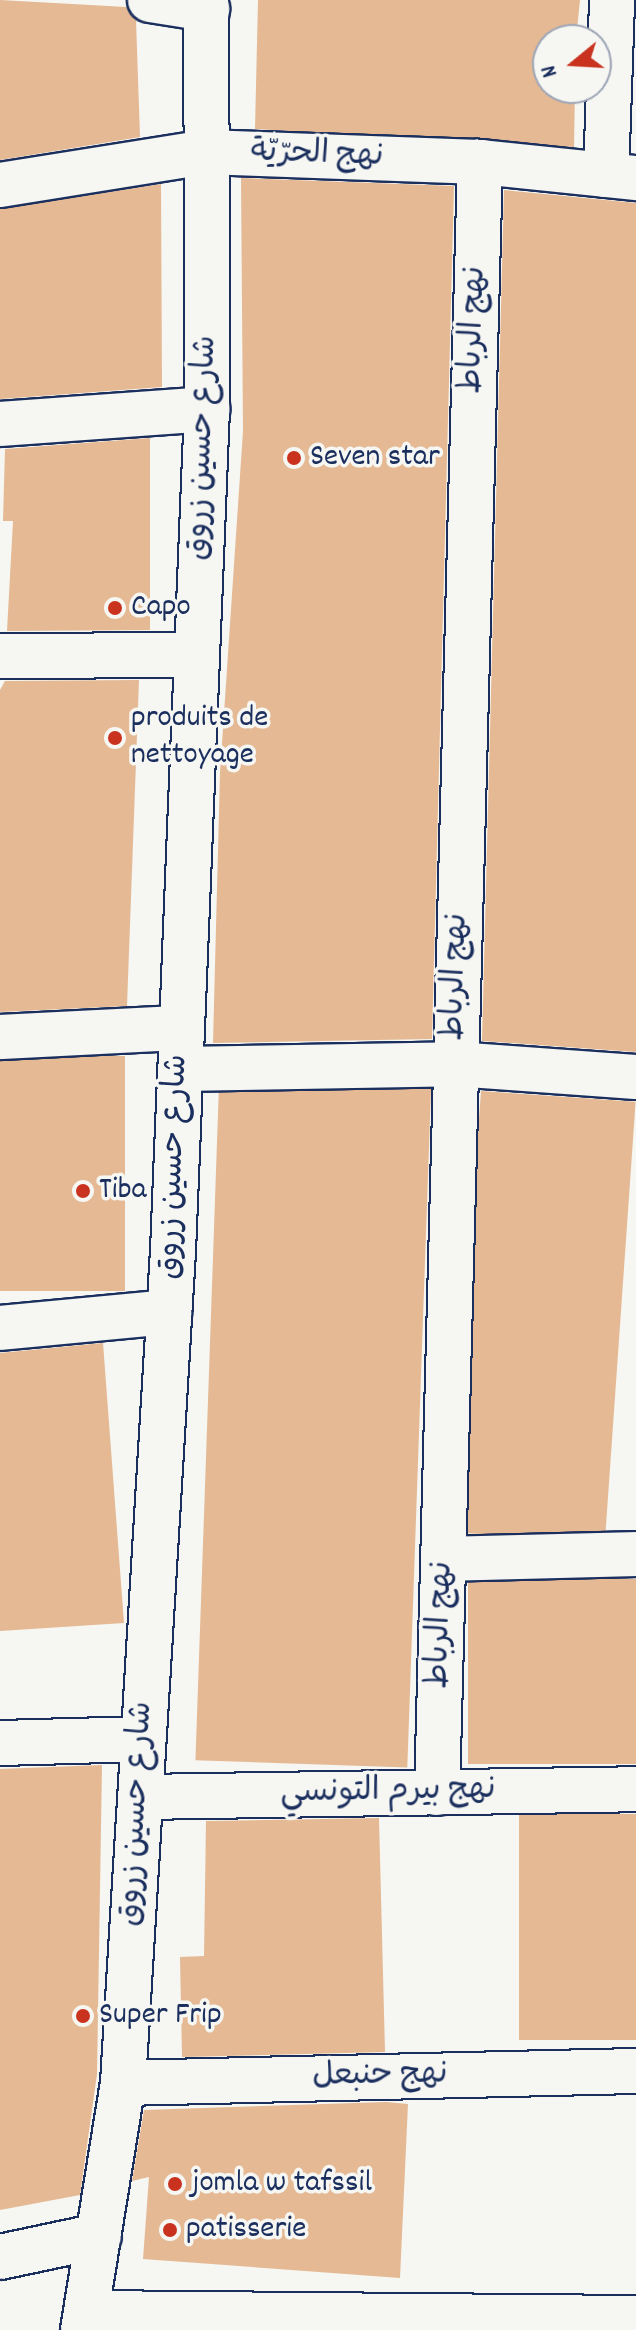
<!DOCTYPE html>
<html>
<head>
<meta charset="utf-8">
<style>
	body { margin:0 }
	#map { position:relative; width:636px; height:2330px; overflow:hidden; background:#f6f6f2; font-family:Dekko,"Playpen Sans Arabic",sans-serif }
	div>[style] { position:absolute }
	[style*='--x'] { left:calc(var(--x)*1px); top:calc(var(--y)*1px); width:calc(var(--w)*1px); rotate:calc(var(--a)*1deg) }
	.building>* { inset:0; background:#e4b994; transform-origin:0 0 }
	.roads { filter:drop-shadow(2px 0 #1b2f5e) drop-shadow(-2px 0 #1b2f5e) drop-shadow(0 2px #1b2f5e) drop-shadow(0 -2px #1b2f5e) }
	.minor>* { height:44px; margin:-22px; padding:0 22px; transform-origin:22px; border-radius:22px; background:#f6f6f2 }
	.dots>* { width:22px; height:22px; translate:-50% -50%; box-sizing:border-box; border:4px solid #f6f6f2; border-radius:50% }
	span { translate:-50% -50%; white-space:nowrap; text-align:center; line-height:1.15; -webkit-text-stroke:7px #f6f6f2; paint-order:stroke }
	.street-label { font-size:32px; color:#1b2f5e }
	.poi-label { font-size:32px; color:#1b2f5e }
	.left { translate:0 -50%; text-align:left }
	.north { position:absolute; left:532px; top:24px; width:80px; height:80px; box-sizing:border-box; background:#f6f6f2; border:2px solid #9ea6b7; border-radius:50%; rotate:252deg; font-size:22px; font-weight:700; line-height:32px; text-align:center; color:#1b2f5e }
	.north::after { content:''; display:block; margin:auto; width:28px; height:36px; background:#c8321e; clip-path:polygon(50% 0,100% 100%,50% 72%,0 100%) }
</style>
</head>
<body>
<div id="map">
	<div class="building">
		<i style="clip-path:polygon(0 0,126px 7px,136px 20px,140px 137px,0 160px)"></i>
		<i style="clip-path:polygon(258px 0,580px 0,576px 40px,548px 40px,548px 88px,575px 88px,574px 147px,255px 129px)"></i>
		<i style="clip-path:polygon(241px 178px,454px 186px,432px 1039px,213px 1043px,220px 773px,243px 431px)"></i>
		<i style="clip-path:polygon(161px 184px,162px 387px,0 399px,0 209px)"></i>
		<i style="clip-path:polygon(504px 190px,636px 203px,636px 1052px,482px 1041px)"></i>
		<i style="clip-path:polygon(150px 438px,150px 630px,7px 631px,13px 521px,3px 521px,5px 449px)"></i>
		<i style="clip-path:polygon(139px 680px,127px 1006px,0 1012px,0 690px,5px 681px)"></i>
		<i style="left:125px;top:1056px;width:235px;height:125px;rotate:90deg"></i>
		<i style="left:431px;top:1089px;width:679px;height:212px;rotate:92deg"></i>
		<i style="left:481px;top:1091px;width:155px;height:442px;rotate:4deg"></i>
		<i style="clip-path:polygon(103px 1343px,124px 1623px,0 1631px,0 1353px)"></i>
		<i style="left:636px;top:1579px;width:185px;height:168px;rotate:90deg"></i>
		<i style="clip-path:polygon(102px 1765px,97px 2074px,80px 2195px,0 2210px,0 1769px)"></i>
		<i style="left:636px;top:1814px;width:226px;height:117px;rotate:90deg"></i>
		<i style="clip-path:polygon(379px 1818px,385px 2052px,182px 2057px,180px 1957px,204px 1956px,206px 1821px)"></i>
		<i style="clip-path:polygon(386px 2102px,408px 2104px,400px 2278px,143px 2259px,149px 2177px,132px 2181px,144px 2110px)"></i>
	</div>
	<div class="roads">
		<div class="minor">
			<i style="--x:150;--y:0;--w:58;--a:9"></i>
			<i style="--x:606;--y:175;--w:175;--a:-88"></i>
			<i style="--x:0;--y:185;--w:208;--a:-9.1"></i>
			<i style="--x:205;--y:152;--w:275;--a:2.1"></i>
			<i style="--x:480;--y:162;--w:157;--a:5.9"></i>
			<i style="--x:0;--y:424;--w:208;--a:-4.1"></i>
			<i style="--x:0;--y:656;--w:197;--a:-0.3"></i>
			<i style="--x:0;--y:1037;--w:180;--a:-2.9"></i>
			<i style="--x:182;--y:1069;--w:273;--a:-1"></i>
			<i style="--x:455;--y:1064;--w:181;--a:4.1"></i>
			<i style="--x:0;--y:1328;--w:170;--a:-5.4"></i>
			<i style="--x:444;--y:1559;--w:192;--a:-1.5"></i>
			<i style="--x:0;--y:1743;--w:140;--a:-1.6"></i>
			<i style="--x:437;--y:1793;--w:1632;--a:-88.49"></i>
			<i style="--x:141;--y:1797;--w:495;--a:-0.9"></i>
			<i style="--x:123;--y:2083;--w:513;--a:-1.34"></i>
			<i style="--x:0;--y:2257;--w:101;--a:-12"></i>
			<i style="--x:86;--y:2313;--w:550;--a:0.52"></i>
			<i style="--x:83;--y:2330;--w:250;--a:-80.8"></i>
			<i style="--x:123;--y:2083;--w:834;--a:-86.56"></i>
			<i style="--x:173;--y:1251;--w:843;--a:-87.69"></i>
			<i style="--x:207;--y:409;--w:409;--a:-90.1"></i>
		</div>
	</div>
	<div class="dots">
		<i style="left:294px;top:458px;background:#c8321e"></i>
		<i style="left:115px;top:608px;background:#c8321e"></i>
		<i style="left:115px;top:738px;background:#c8321e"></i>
		<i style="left:83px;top:1191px;background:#c8321e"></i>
		<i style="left:83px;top:2016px;background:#c8321e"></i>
		<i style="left:175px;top:2184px;background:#c8321e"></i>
		<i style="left:170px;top:2230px;background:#c8321e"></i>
	</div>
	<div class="street-label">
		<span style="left:317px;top:156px;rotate:2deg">نهج الحرّيّة</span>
		<span style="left:475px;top:330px;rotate:-88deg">نهج الرباط</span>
		<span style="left:204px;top:448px;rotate:-88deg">شارع حسين زروق</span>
		<span style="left:457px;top:977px;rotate:-88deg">نهج الرباط</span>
		<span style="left:175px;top:1167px;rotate:-88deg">شارع حسين زروق</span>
		<span style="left:442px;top:1625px;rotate:-88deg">نهج الرباط</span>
		<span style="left:388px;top:1793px;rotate:-1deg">نهج بيرم التونسي</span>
		<span style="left:138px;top:1814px;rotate:-87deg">شارع حسين زروق</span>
		<span style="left:380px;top:2077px;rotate:-1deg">نهج حنبعل</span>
	</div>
	<div class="poi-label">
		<span class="left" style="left:310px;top:458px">Seven star</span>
		<span class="left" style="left:131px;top:608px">Capo</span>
		<span class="left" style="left:131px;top:738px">produits de<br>nettoyage</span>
		<span class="left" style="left:99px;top:1191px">Tiba</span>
		<span class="left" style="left:99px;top:2016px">Super Frip</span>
		<span class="left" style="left:191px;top:2184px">jomla w tafssil</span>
		<span class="left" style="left:186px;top:2230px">patisserie</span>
	</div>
	<div class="north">N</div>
</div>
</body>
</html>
